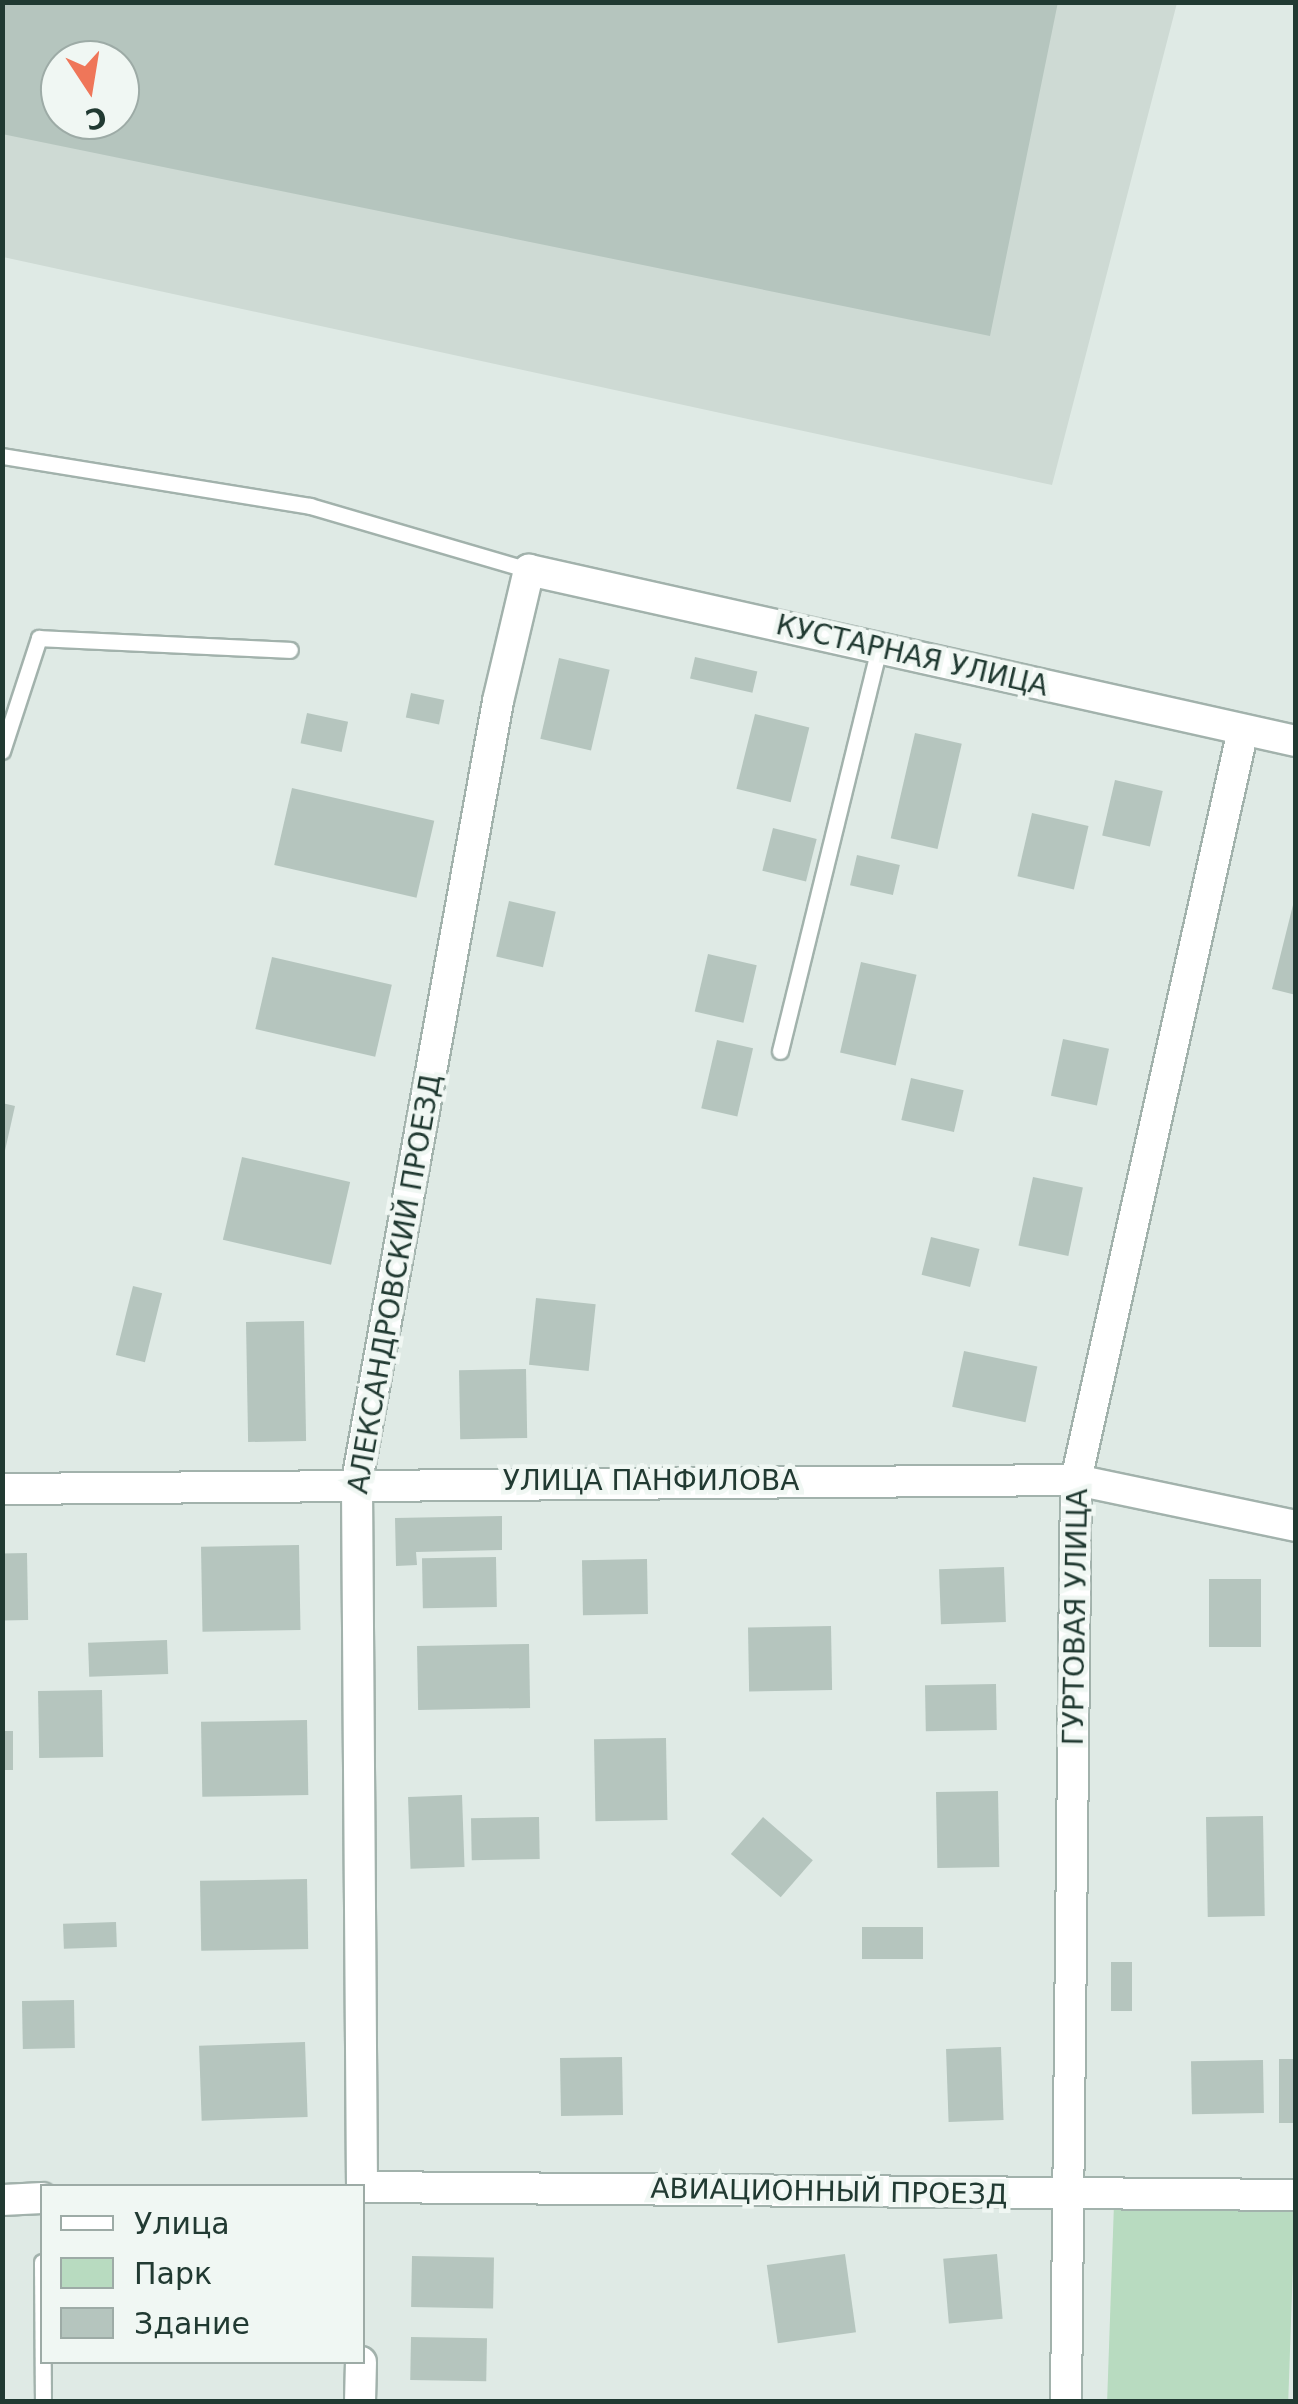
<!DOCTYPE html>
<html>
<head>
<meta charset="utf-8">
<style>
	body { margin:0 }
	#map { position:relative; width:1298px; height:2404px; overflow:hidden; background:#dfeae5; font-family:"DejaVu Sans",sans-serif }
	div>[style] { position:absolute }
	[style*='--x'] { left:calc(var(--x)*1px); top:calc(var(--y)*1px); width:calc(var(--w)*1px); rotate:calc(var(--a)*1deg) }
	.built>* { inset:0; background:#cedad4 }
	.green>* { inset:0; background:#b8dbc0; transform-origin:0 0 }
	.building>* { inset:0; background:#b5c5be; transform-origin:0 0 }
	.roads { filter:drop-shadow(2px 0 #a2b2ac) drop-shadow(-2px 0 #a2b2ac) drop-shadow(0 2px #a2b2ac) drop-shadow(0 -2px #a2b2ac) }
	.lane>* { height:15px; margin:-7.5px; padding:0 7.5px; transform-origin:7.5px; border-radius:7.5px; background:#fff }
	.street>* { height:30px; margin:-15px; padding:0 15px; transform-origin:15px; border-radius:15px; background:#fff }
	span { translate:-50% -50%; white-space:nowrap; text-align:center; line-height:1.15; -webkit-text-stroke:9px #f0f7f3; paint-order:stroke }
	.street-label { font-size:28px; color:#213a32 }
	.frame { position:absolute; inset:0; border:5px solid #213a32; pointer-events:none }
	.legend { position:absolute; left:40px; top:2184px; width:325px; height:180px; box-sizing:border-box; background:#f0f7f3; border:2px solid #9daba6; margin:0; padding:12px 18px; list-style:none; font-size:30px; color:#213a32 }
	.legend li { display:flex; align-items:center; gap:20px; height:50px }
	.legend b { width:50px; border:2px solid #9daba6 }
	.north { position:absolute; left:40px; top:40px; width:100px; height:100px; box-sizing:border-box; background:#f0f7f3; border:2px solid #9daba6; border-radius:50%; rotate:168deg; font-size:28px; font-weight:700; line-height:40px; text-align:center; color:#213a32 }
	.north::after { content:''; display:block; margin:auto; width:35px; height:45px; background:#ef7659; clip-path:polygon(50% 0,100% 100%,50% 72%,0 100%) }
</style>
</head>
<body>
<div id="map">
	<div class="built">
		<i style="clip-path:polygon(evenodd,3px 3px,1177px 3px,1052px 485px,3px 257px,3px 3px,60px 60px,120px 60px,120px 120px,60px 120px,60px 60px)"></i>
	</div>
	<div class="green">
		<i style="left:1114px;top:2204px;width:181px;height:198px;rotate:2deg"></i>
	</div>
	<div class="building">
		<i style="clip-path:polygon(evenodd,2px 2px,1058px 2px,990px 336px,2px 134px,2px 2px,60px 60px,120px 60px,120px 120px,60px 120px,60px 60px)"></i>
		<i style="left:695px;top:657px;width:64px;height:22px;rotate:13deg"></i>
		<i style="left:559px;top:658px;width:52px;height:83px;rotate:13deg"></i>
		<i style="left:411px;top:693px;width:34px;height:25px;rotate:12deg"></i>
		<i style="left:307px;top:713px;width:42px;height:31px;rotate:12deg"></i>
		<i style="left:755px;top:714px;width:56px;height:77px;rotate:14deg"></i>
		<i style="left:915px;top:733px;width:48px;height:108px;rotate:13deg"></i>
		<i style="left:1115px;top:780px;width:49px;height:57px;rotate:13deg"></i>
		<i style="left:292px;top:788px;width:146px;height:79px;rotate:13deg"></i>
		<i style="left:1032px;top:813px;width:58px;height:65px;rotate:13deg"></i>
		<i style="left:773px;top:828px;width:45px;height:44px;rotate:14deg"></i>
		<i style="left:857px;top:855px;width:44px;height:31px;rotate:13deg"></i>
		<i style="left:509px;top:901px;width:48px;height:57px;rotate:13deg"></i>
		<i style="clip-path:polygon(1294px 901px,1296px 902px,1296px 995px,1272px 989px)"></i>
		<i style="left:708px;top:954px;width:50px;height:59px;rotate:13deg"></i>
		<i style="left:272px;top:957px;width:123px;height:74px;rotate:13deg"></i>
		<i style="left:861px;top:962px;width:57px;height:93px;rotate:13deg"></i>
		<i style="left:1063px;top:1039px;width:47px;height:58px;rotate:12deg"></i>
		<i style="left:717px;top:1040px;width:37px;height:70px;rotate:13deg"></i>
		<i style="left:911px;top:1078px;width:54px;height:43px;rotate:13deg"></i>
		<i style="clip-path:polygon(2px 1103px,15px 1106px,4px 1155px,2px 1155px)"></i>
		<i style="left:242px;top:1157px;width:111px;height:85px;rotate:13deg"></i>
		<i style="left:1033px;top:1177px;width:51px;height:70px;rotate:12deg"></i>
		<i style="left:931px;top:1237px;width:50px;height:39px;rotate:14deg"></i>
		<i style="left:133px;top:1286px;width:30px;height:71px;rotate:14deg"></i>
		<i style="left:536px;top:1298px;width:60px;height:67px;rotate:6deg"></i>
		<i style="left:304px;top:1321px;width:120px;height:58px;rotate:89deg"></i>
		<i style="left:964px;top:1351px;width:75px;height:57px;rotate:12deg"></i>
		<i style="left:526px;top:1369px;width:69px;height:67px;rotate:89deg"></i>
		<i style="clip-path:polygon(502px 1516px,502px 1550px,416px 1552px,417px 1565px,396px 1566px,395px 1518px)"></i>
		<i style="left:299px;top:1545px;width:85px;height:98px;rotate:89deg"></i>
		<i style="left:27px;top:1553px;width:67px;height:25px;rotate:89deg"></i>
		<i style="left:496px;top:1557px;width:50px;height:74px;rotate:89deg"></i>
		<i style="left:647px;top:1559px;width:55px;height:65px;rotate:89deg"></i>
		<i style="left:1004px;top:1567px;width:55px;height:65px;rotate:88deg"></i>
		<i style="left:1209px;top:1579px;width:52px;height:68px"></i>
		<i style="left:831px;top:1626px;width:64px;height:83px;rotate:89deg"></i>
		<i style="left:167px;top:1640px;width:34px;height:79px;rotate:88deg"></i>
		<i style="left:529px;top:1644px;width:64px;height:112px;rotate:89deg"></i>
		<i style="left:996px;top:1684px;width:46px;height:71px;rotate:89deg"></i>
		<i style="left:102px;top:1690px;width:67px;height:64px;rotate:89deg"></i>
		<i style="left:307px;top:1720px;width:75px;height:106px;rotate:89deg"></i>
		<i style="left:2px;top:1731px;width:11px;height:39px"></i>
		<i style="left:666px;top:1738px;width:82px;height:72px;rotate:89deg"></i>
		<i style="left:998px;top:1791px;width:76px;height:62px;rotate:89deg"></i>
		<i style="left:462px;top:1795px;width:72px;height:54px;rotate:88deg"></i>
		<i style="left:1263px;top:1816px;width:100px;height:57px;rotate:89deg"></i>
		<i style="left:539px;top:1817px;width:42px;height:68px;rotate:89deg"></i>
		<i style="left:763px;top:1817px;width:66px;height:49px;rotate:41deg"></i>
		<i style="left:307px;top:1879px;width:70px;height:107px;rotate:89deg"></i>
		<i style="left:116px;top:1922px;width:25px;height:53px;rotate:88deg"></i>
		<i style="left:923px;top:1927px;width:32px;height:61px;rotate:90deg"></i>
		<i style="left:1111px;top:1962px;width:21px;height:49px"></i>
		<i style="left:74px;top:2000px;width:48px;height:52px;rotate:89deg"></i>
		<i style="left:305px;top:2042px;width:75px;height:106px;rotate:88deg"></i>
		<i style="left:1001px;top:2047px;width:73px;height:55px;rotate:88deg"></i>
		<i style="left:622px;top:2057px;width:58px;height:62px;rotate:89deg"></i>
		<i style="left:1296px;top:2059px;width:64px;height:17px;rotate:90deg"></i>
		<i style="left:1263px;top:2060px;width:53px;height:72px;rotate:89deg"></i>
		<i style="left:845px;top:2254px;width:79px;height:79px;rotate:82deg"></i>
		<i style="left:997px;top:2254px;width:65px;height:54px;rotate:85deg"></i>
		<i style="left:412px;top:2256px;width:82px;height:51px;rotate:1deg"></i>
		<i style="left:411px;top:2337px;width:76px;height:43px;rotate:1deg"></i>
	</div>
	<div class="roads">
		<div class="lane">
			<i style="--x:2;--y:456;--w:312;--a:9.2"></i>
			<i style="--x:310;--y:506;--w:228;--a:16.3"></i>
			<i style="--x:2;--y:751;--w:119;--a:-71.9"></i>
			<i style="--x:39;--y:638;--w:251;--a:2.7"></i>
			<i style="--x:780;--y:1051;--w:415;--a:-76.2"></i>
			<i style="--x:42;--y:2262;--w:140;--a:89.6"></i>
		</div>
		<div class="street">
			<i style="--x:2;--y:1489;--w:1074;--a:-0.48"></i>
			<i style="--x:1076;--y:1480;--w:225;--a:11.8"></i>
			<i style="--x:362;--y:2186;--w:705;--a:-90.41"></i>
			<i style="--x:357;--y:1481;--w:793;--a:-79.75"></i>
			<i style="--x:498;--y:701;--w:135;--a:-76.7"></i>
			<i style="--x:529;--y:570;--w:786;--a:12.57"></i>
			<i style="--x:362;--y:2187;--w:934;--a:0.49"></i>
			<i style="--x:2;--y:2200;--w:40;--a:-2.9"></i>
			<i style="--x:360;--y:2402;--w:40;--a:-88.6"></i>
			<i style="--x:1066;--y:2402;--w:922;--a:-89.38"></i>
			<i style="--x:1076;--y:1480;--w:768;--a:-77.45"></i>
		</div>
	</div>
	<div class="street-label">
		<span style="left:912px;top:656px;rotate:13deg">КУСТАРНАЯ УЛИЦА</span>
		<span style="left:395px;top:1284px;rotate:-80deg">АЛЕКСАНДРОВСКИЙ ПРОЕЗД</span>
		<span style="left:651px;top:1481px">УЛИЦА ПАНФИЛОВА</span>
		<span style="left:1076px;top:1617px;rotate:-89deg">ГУРТОВАЯ УЛИЦА</span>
		<span style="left:829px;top:2192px;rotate:1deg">АВИАЦИОННЫЙ ПРОЕЗД</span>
	</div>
	<div class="frame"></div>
	<ul class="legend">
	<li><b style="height:12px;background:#fff"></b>Улица</li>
	<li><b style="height:28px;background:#b8dbc0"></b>Парк</li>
	<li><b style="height:28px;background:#b5c5be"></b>Здание</li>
	</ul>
	<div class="north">С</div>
</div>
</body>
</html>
